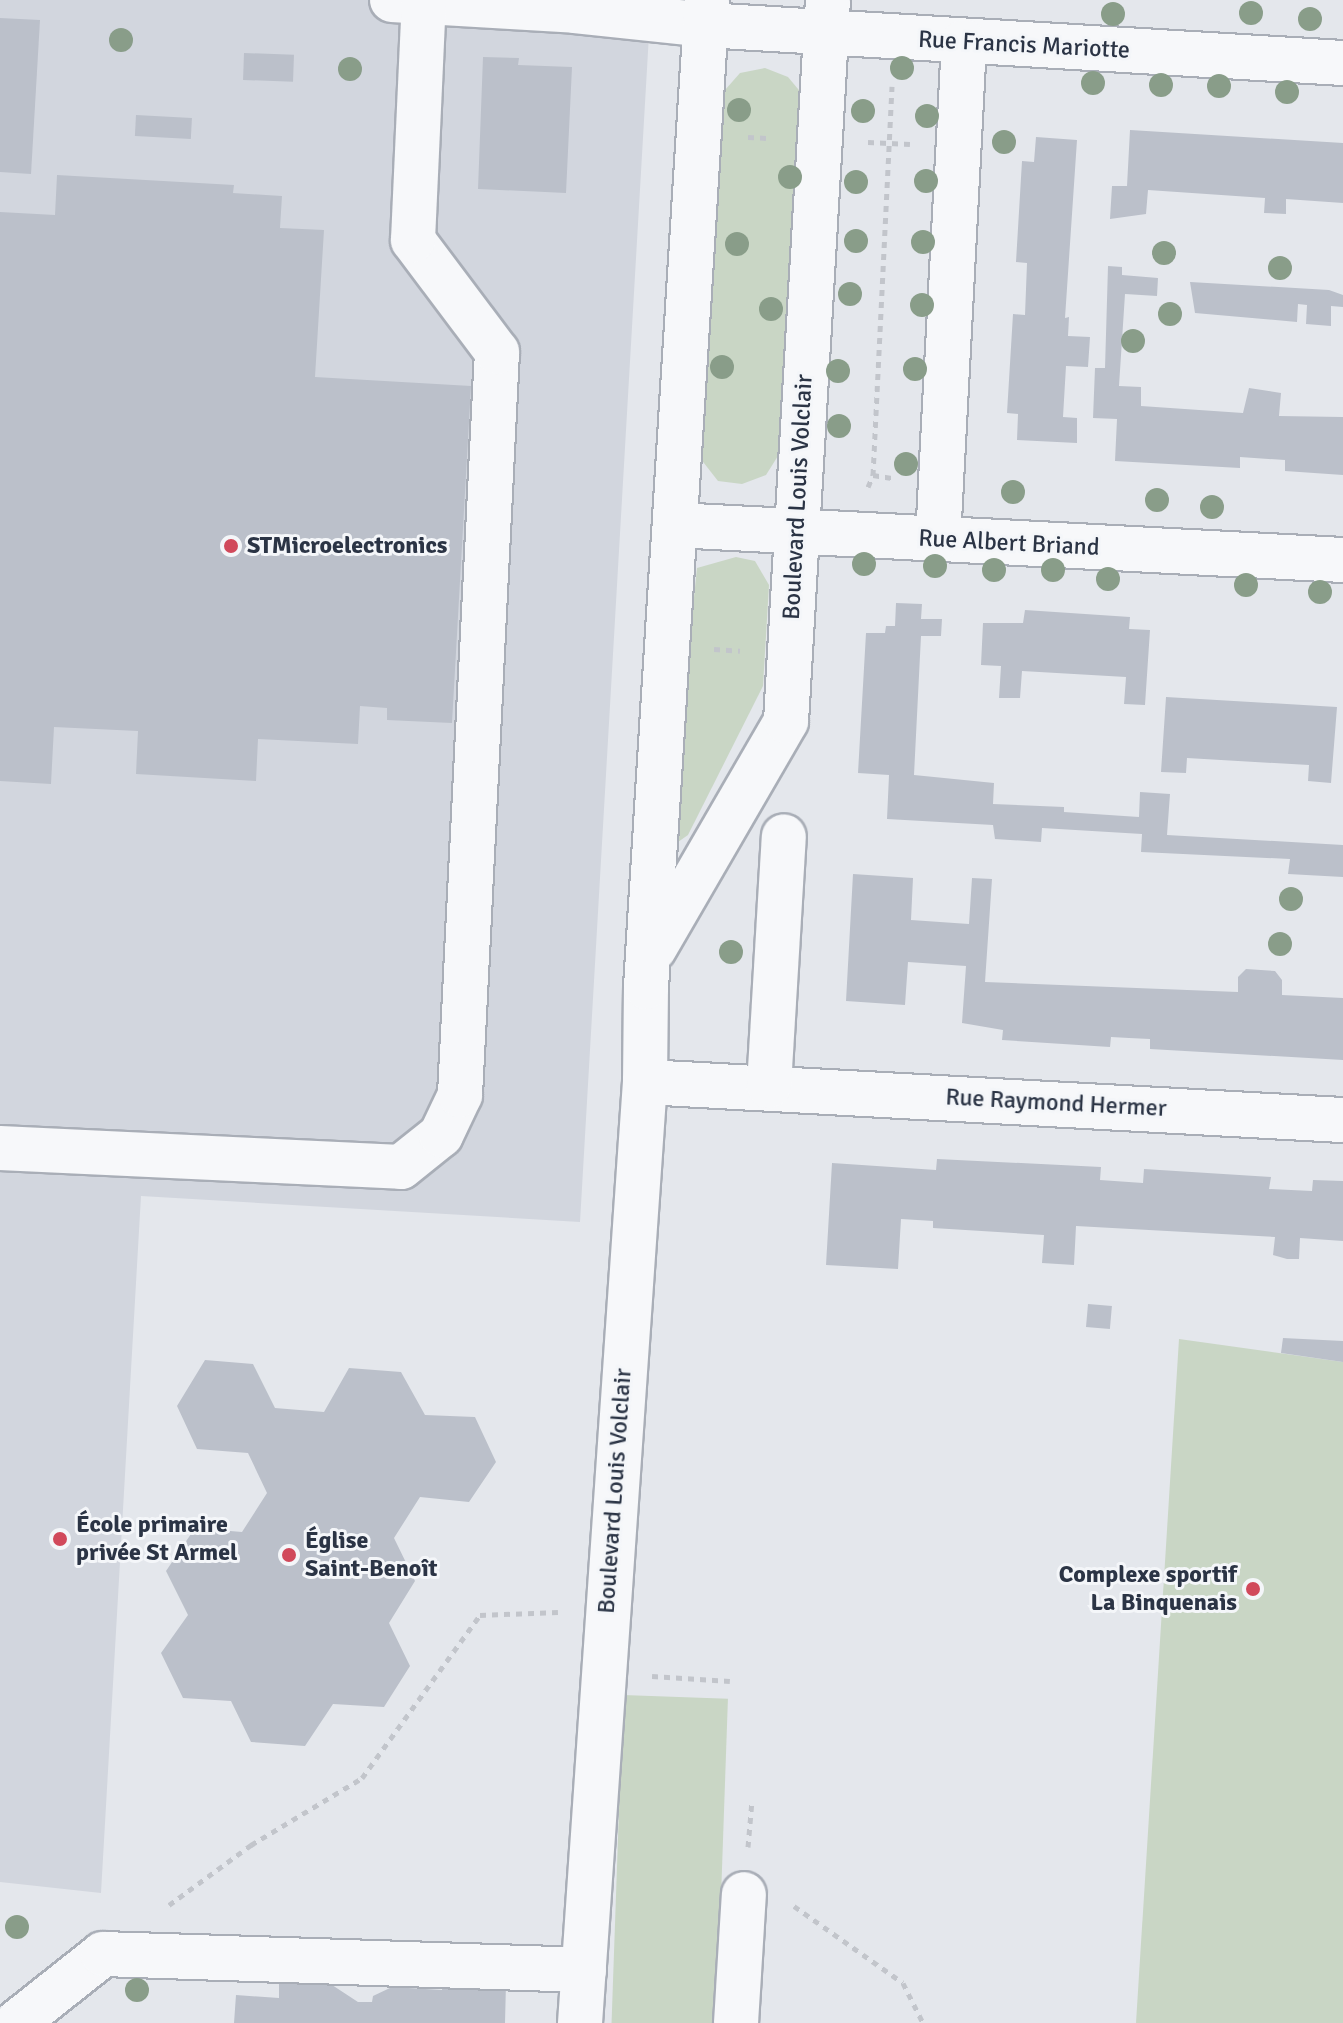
<!DOCTYPE html>
<html>
<head>
<meta charset="utf-8">
<style>
	body { margin:0 }
	#map { position:relative; width:1343px; height:2023px; overflow:hidden; background:#e4e7ec; font-family:Signika,sans-serif }
	div>[style] { position:absolute }
	[style*='--x'] { left:calc(var(--x)*1px); top:calc(var(--y)*1px); width:calc(var(--w)*1px); rotate:calc(var(--a)*1deg) }
	.built>* { inset:0; background:#d2d6de }
	.green>* { inset:0; background:#c9d6c5; transform-origin:0 0 }
	.building>* { inset:0; background:#bbc0ca; transform-origin:0 0 }
	.path>* { height:5px; margin-top:-2.5px; transform-origin:0; background:repeating-linear-gradient(90deg,#c2c5cb 0 6px,transparent 0 12px) }
	.roads { filter:drop-shadow(2px 0 #a9aeb7) drop-shadow(-2px 0 #a9aeb7) drop-shadow(0 2px #a9aeb7) drop-shadow(0 -2px #a9aeb7) }
	.minor>* { height:44px; margin:-22px; padding:0 22px; transform-origin:22px; border-radius:22px; background:#f7f8fa }
	.trees>* { width:24px; height:24px; margin:-12px; border-radius:50%; background:#899d89 }
	.dots>* { width:22px; height:22px; translate:-50% -50%; box-sizing:border-box; border:4px solid #f4f6f9; border-radius:50% }
	span { translate:-50% -50%; white-space:nowrap; text-align:center; line-height:1.15; -webkit-text-stroke:6px #f4f6f9; paint-order:stroke }
	.street-label { font-size:24px; color:#2b3445 }
	.poi-label { font-size:24px; color:#2b3445; font-weight:700 }
	.left { translate:0 -50%; text-align:left }
	.right { translate:-100% -50%; text-align:right }
</style>
</head>
<body>
<div id="map">
	<div class="built">
		<i style="clip-path:polygon(0 0,651px 0,580px 1222px,141px 1196px,101px 1893px,0 1882px)"></i>
	</div>
	<div class="green">
		<i style="clip-path:polygon(765px 68px,788px 77px,803px 95px,783px 448px,766px 475px,742px 484px,718px 481px,700px 458px,725px 90px,740px 73px)"></i>
		<i style="clip-path:polygon(736px 557px,755px 561px,769px 585px,763px 686px,688px 835px,668px 849px,697px 568px)"></i>
		<i style="clip-path:polygon(1179px 1339px,1343px 1362px,1343px 2023px,1136px 2023px)"></i>
		<i style="left:623px;top:1695px;width:105px;height:329px;rotate:2deg"></i>
	</div>
	<div class="building">
		<i style="clip-path:polygon(0 18px,40px 20px,31px 174px,0 172px)"></i>
		<i style="left:244px;top:53px;width:50px;height:27px;rotate:2deg"></i>
		<i style="clip-path:polygon(483px 57px,519px 58px,518px 65px,572px 67px,566px 193px,478px 189px)"></i>
		<i style="left:136px;top:115px;width:56px;height:21px;rotate:3deg"></i>
		<i style="clip-path:polygon(1130px 130px,1343px 143px,1343px 203px,1286px 199px,1286px 214px,1264px 213px,1265px 198px,1148px 190px,1146px 214px,1110px 219px,1112px 186px,1127px 186px)"></i>
		<i style="clip-path:polygon(1036px 137px,1077px 140px,1065px 318px,1069px 317px,1068px 336px,1090px 337px,1088px 367px,1066px 366px,1063px 417px,1077px 418px,1077px 443px,1017px 440px,1018px 414px,1007px 413px,1013px 314px,1025px 315px,1027px 263px,1016px 262px,1022px 161px,1034px 162px)"></i>
		<i style="clip-path:polygon(57px 175px,234px 185px,233px 193px,282px 196px,280px 228px,324px 230px,315px 377px,471px 386px,452px 723px,387px 720px,387px 708px,360px 706px,358px 744px,258px 739px,256px 781px,136px 774px,138px 731px,54px 727px,51px 784px,0 781px,0 212px,55px 215px)"></i>
		<i style="clip-path:polygon(1108px 266px,1122px 267px,1122px 275px,1158px 278px,1157px 296px,1125px 294px,1119px 386px,1141px 387px,1141px 406px,1243px 413px,1249px 388px,1281px 393px,1279px 416px,1343px 417px,1343px 475px,1285px 471px,1285px 460px,1240px 457px,1240px 468px,1115px 461px,1117px 419px,1093px 418px,1095px 368px,1105px 368px)"></i>
		<i style="clip-path:polygon(1190px 282px,1329px 290px,1343px 295px,1343px 307px,1331px 306px,1331px 326px,1306px 324px,1307px 305px,1298px 304px,1297px 322px,1195px 313px)"></i>
		<i style="clip-path:polygon(896px 603px,922px 604px,921px 619px,942px 619px,941px 636px,921px 636px,914px 775px,994px 783px,993px 804px,1064px 807px,1064px 812px,1139px 817px,1140px 792px,1170px 794px,1167px 835px,1343px 845px,1343px 877px,1288px 874px,1290px 859px,1141px 852px,1142px 834px,1042px 828px,1041px 842px,995px 839px,993px 825px,887px 819px,889px 775px,858px 773px,866px 633px,885px 633px,886px 626px,895px 626px)"></i>
		<i style="clip-path:polygon(1025px 610px,1130px 617px,1129px 629px,1150px 630px,1145px 705px,1124px 704px,1126px 677px,1022px 671px,1020px 698px,999px 698px,1001px 666px,981px 665px,983px 623px,1023px 623px)"></i>
		<i style="clip-path:polygon(1166px 697px,1337px 707px,1331px 783px,1308px 781px,1309px 765px,1187px 758px,1186px 773px,1161px 772px)"></i>
		<i style="clip-path:polygon(853px 874px,913px 878px,911px 920px,969px 924px,972px 878px,992px 879px,985px 982px,1238px 992px,1238px 977px,1246px 969px,1275px 971px,1282px 980px,1282px 995px,1343px 998px,1343px 1060px,1150px 1049px,1150px 1039px,1129px 1038px,1111px 1037px,1110px 1047px,1002px 1040px,1003px 1030px,962px 1023px,966px 966px,908px 962px,905px 1005px,846px 1001px)"></i>
		<i style="clip-path:polygon(937px 1159px,1101px 1167px,1100px 1180px,1143px 1183px,1144px 1169px,1271px 1177px,1269px 1189px,1312px 1191px,1313px 1180px,1343px 1181px,1343px 1241px,1300px 1238px,1299px 1259px,1287px 1259px,1273px 1255px,1275px 1237px,1076px 1226px,1074px 1265px,1042px 1263px,1044px 1235px,933px 1228px,933px 1221px,901px 1219px,898px 1269px,826px 1265px,832px 1163px,936px 1170px)"></i>
		<i style="left:1088px;top:1304px;width:24px;height:23px;rotate:5deg"></i>
		<i style="clip-path:polygon(1283px 1338px,1343px 1341px,1343px 1362px,1281px 1353px)"></i>
		<i style="clip-path:polygon(205px 1360px,253px 1364px,275px 1408px,324px 1412px,349px 1368px,401px 1372px,425px 1415px,475px 1417px,496px 1462px,469px 1502px,420px 1497px,394px 1538px,415px 1581px,389px 1623px,410px 1666px,384px 1707px,333px 1704px,305px 1746px,251px 1742px,231px 1701px,183px 1698px,161px 1653px,188px 1615px,166px 1571px,195px 1528px,242px 1532px,267px 1493px,248px 1453px,197px 1449px,177px 1406px)"></i>
		<i style="clip-path:polygon(279px 1980px,329px 1983px,358px 2002px,372px 2002px,373px 1996px,392px 1987px,442px 1990px,443px 1980px,506px 1983px,505px 2023px,234px 2023px,236px 1995px,279px 1998px)"></i>
	</div>
	<div class="path">
		<i style="--x:748;--y:137;--w:22;--a:3"></i>
		<i style="--x:868;--y:142;--w:42;--a:2.7"></i>
		<i style="--x:873;--y:475;--w:19;--a:9"></i>
		<i style="--x:868;--y:487;--w:13;--a:-67"></i>
		<i style="--x:873;--y:475;--w:389;--a:-87.2"></i>
		<i style="--x:714;--y:649;--w:26;--a:4"></i>
		<i style="--x:652;--y:1676;--w:78;--a:3.7"></i>
		<i style="--x:748;--y:1847;--w:47;--a:-85.1"></i>
		<i style="--x:169;--y:1905;--w:102;--a:-36.2"></i>
		<i style="--x:251;--y:1845;--w:130;--a:-31.1"></i>
		<i style="--x:362;--y:1778;--w:201;--a:-54.1"></i>
		<i style="--x:480;--y:1615;--w:78;--a:-2.2"></i>
		<i style="--x:794;--y:1906;--w:133;--a:35.2"></i>
		<i style="--x:903;--y:1983;--w:45;--a:63.4"></i>
	</div>
	<div class="roads">
		<div class="minor">
			<i style="--x:392;--y:0;--w:183;--a:3.4"></i>
			<i style="--x:575;--y:11;--w:131;--a:6.1"></i>
			<i style="--x:705;--y:25;--w:639;--a:3.41"></i>
			<i style="--x:675;--y:525;--w:669;--a:3"></i>
			<i style="--x:938;--y:539;--w:498;--a:-87"></i>
			<i style="--x:654;--y:949;--w:263;--a:-59.9"></i>
			<i style="--x:786;--y:721;--w:722;--a:-86.67"></i>
			<i style="--x:645;--y:1082;--w:699;--a:3.12"></i>
			<i style="--x:769;--y:1086;--w:250;--a:-86.6"></i>
			<i style="--x:0;--y:1148;--w:401;--a:2.7"></i>
			<i style="--x:401;--y:1167;--w:51;--a:-38.7"></i>
			<i style="--x:441;--y:1135;--w:44;--a:-64.6"></i>
			<i style="--x:460;--y:1095;--w:744;--a:-87.15"></i>
			<i style="--x:497;--y:352;--w:140;--a:-126.9"></i>
			<i style="--x:413;--y:240;--w:238;--a:-87.4"></i>
			<i style="--x:16;--y:2023;--w:111;--a:-38.4"></i>
			<i style="--x:103;--y:1954;--w:481;--a:1.9"></i>
			<i style="--x:580;--y:2023;--w:943;--a:-86.05"></i>
			<i style="--x:645;--y:1082;--w:95;--a:-89.4"></i>
			<i style="--x:646;--y:987;--w:989;--a:-86.46"></i>
			<i style="--x:736;--y:2023;--w:129;--a:-86.5"></i>
		</div>
	</div>
	<div class="trees">
		<i style="left:1251px;top:13px"></i>
		<i style="left:1113px;top:14px"></i>
		<i style="left:1310px;top:19px"></i>
		<i style="left:121px;top:40px"></i>
		<i style="left:902px;top:68px"></i>
		<i style="left:350px;top:69px"></i>
		<i style="left:1093px;top:83px"></i>
		<i style="left:1161px;top:85px"></i>
		<i style="left:1219px;top:86px"></i>
		<i style="left:1287px;top:92px"></i>
		<i style="left:739px;top:110px"></i>
		<i style="left:863px;top:111px"></i>
		<i style="left:927px;top:116px"></i>
		<i style="left:1004px;top:142px"></i>
		<i style="left:790px;top:177px"></i>
		<i style="left:926px;top:181px"></i>
		<i style="left:856px;top:182px"></i>
		<i style="left:856px;top:241px"></i>
		<i style="left:923px;top:242px"></i>
		<i style="left:737px;top:244px"></i>
		<i style="left:1164px;top:253px"></i>
		<i style="left:1280px;top:268px"></i>
		<i style="left:850px;top:294px"></i>
		<i style="left:922px;top:305px"></i>
		<i style="left:771px;top:309px"></i>
		<i style="left:1170px;top:314px"></i>
		<i style="left:1133px;top:341px"></i>
		<i style="left:722px;top:367px"></i>
		<i style="left:915px;top:369px"></i>
		<i style="left:838px;top:371px"></i>
		<i style="left:839px;top:426px"></i>
		<i style="left:906px;top:464px"></i>
		<i style="left:1013px;top:492px"></i>
		<i style="left:1157px;top:500px"></i>
		<i style="left:1212px;top:507px"></i>
		<i style="left:864px;top:564px"></i>
		<i style="left:935px;top:566px"></i>
		<i style="left:994px;top:570px"></i>
		<i style="left:1053px;top:570px"></i>
		<i style="left:1108px;top:579px"></i>
		<i style="left:1246px;top:585px"></i>
		<i style="left:1320px;top:592px"></i>
		<i style="left:1291px;top:899px"></i>
		<i style="left:1280px;top:944px"></i>
		<i style="left:731px;top:952px"></i>
		<i style="left:17px;top:1927px"></i>
		<i style="left:137px;top:1990px"></i>
	</div>
	<div class="dots">
		<i style="left:231px;top:546px;background:#d1495b"></i>
		<i style="left:60px;top:1539px;background:#d1495b"></i>
		<i style="left:289px;top:1555px;background:#d1495b"></i>
		<i style="left:1253px;top:1589px;background:#d1495b"></i>
	</div>
	<div class="street-label">
		<span style="left:1024px;top:45px;rotate:3deg">Rue Francis Mariotte</span>
		<span style="left:798px;top:497px;rotate:-87deg">Boulevard Louis Volclair</span>
		<span style="left:1009px;top:543px;rotate:3deg">Rue Albert Briand</span>
		<span style="left:1056px;top:1103px;rotate:3deg">Rue Raymond Hermer</span>
		<span style="left:615px;top:1491px;rotate:-86deg">Boulevard Louis Volclair</span>
	</div>
	<div class="poi-label">
		<span class="left" style="left:247px;top:546px">STMicroelectronics</span>
		<span class="left" style="left:76px;top:1539px">École primaire<br>privée St Armel</span>
		<span class="left" style="left:305px;top:1555px">Église<br>Saint-Benoît</span>
		<span class="right" style="left:1237px;top:1589px">Complexe sportif<br>La Binquenais</span>
	</div>
</div>
</body>
</html>
